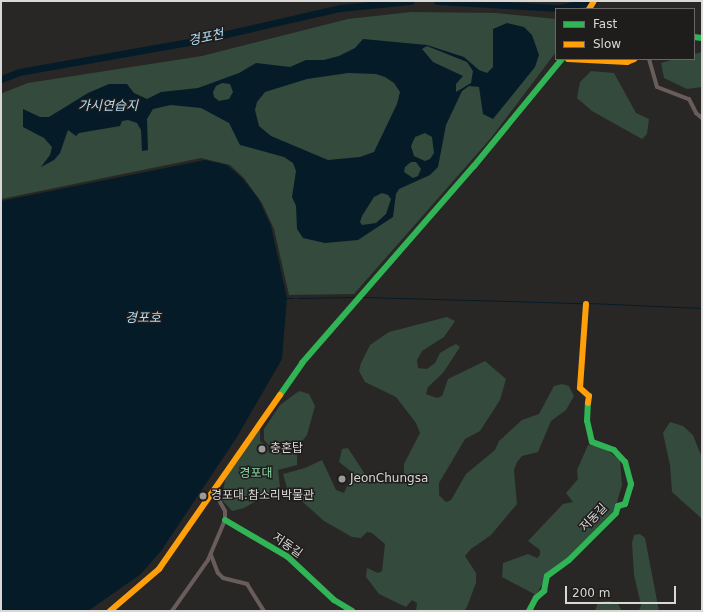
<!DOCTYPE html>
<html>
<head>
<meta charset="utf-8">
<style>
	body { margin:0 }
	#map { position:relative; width:703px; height:612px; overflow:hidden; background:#282726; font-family:"DejaVu Sans","Noto Sans KR",sans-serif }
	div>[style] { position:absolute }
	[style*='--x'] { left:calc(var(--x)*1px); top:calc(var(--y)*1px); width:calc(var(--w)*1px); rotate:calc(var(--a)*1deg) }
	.green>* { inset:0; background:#334a3c }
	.water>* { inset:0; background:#051c28 }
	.stream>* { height:1px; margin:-0.5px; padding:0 0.5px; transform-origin:0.5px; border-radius:0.5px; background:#051c28 }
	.river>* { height:7px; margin:-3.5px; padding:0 3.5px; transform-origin:3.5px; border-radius:3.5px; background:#051c28 }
	.street>* { height:4px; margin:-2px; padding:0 2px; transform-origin:2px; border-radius:2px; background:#695d5c }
	.fast>* { height:6px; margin:-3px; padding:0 3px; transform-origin:3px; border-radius:3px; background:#30b455 }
	.slow>* { height:6px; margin:-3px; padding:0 3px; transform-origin:3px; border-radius:3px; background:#ff9f0a }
	.dots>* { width:11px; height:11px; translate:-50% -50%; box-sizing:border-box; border:2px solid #1f1d1c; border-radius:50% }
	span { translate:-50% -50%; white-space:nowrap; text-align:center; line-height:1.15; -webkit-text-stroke:3px #1f1d1c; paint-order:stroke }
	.poi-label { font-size:12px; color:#dad8d7 }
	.left { translate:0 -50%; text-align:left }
	.park-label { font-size:12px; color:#8fdaad }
	.street-label { font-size:12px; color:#dad8d7 }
	.water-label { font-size:13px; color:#b1ddf7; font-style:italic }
	.frame { position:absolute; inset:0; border:2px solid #dad8d7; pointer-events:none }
	.legend { position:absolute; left:555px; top:8px; width:140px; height:52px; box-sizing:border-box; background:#1f1d1c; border:1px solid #6a6867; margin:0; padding:5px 7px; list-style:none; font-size:12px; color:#dad8d7 }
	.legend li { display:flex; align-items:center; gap:8px; height:20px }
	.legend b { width:20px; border:1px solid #6a6867 }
	.scale { position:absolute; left:565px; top:586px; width:111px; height:18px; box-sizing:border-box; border:2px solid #dad8d7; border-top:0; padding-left:5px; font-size:12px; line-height:14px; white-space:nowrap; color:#dad8d7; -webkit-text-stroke:3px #1f1d1c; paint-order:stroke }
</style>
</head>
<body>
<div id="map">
	<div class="green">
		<i style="clip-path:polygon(411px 12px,496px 13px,556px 19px,556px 52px,491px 138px,354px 294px,289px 295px,274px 229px,262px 203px,244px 178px,230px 165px,201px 158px,1px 199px,1px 94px,5px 92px,28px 83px,202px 56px,348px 19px)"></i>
		<i style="clip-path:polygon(702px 52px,702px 87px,687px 89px,664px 78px,661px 63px,675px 59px,694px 59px,694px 54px)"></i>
		<i style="clip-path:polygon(591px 71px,614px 73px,636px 113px,649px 119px,647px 134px,642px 139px,592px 111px,577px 98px,580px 82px)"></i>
		<i style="clip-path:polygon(447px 317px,455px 321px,444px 337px,422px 351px,417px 360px,418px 368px,427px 369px,435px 363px,440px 353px,450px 347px,456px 344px,460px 347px,443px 373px,428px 387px,426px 394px,437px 398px,442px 396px,448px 379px,485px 361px,506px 379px,500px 400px,480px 431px,465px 439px,439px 483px,439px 495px,446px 502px,451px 500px,466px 474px,495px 450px,499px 441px,522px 420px,539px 414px,554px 386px,562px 384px,569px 386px,574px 396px,566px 410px,551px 421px,538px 452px,522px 456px,517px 462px,514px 470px,517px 504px,491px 535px,471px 549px,465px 556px,476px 573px,476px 583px,467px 607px,464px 611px,416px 611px,417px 603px,412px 600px,406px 607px,379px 594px,366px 577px,367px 568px,378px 573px,382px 571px,385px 544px,372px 533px,367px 532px,361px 538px,352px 537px,324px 521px,287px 488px,283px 474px,305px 468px,322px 460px,336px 490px,344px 493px,353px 473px,339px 462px,342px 449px,348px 448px,370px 482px,377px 483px,387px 476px,401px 479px,404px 475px,404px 464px,420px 433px,416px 423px,396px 397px,365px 382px,359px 371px,361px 363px,370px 345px,389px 332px)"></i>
		<i style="clip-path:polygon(299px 391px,309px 394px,315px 406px,307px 435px,299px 445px,291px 449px,273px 450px,264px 440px,264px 429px,280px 405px)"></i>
		<i style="clip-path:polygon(670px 422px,683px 426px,693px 435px,702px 458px,702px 531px,701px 518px,672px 492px,670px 465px,663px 433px)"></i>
		<i style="clip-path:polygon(260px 428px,260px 441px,268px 446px,269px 453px,297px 452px,297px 465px,278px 470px,280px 487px,244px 508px,232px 511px,222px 500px,225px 479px)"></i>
		<i style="clip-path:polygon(588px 445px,603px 447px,620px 460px,622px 485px,615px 509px,543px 583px,536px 595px,502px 577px,503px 563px,528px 554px,537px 558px,540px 555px,540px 550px,528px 541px,563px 504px,573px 502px,566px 493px,578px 479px,577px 470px)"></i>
		<i style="clip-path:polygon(640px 534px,645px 538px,659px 611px,639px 611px,641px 605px,634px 575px,632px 543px,634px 535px)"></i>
		<i style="clip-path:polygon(609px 601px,618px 604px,622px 611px,595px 611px,598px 602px)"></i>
	</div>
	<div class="water">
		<i style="clip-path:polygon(evenodd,507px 23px,524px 27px,532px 35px,539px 55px,535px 67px,493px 119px,483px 114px,479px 87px,469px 86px,462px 91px,446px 125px,438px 167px,430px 175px,399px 189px,396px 194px,393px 217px,358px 240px,325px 243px,303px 238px,297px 229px,296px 206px,292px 197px,296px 171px,293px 163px,284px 157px,240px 145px,229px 123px,201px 108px,171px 105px,153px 109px,147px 119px,148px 150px,142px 151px,141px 130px,137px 123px,128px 120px,122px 121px,120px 126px,79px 133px,76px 136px,68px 130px,60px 153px,54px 160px,41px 167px,50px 155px,52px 147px,44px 138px,23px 127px,23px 109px,40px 117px,49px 117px,88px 93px,109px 84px,127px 84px,134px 93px,147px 99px,161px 92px,198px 88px,239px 73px,256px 63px,290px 67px,306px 60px,324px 60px,339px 56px,355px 48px,363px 39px,427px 45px,464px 57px,479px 70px,487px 73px,493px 67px,493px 29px,507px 23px,427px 46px,467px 62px,473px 71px,471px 83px,456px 92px,456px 84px,463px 76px,433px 62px,422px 49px,427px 46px,507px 23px,348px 73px,376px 74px,385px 77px,394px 83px,400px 92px,397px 104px,374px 152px,360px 157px,328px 160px,271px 136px,259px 126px,255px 110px,257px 102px,265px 92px,307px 79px,348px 73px,507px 23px,222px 83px,230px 84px,233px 92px,229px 99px,219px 101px,214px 97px,213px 92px,216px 86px,222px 83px,507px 23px,425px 133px,432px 137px,434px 153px,430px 159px,425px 161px,414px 156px,411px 146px,415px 137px,425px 133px,507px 23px,411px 162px,416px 162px,421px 169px,418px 176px,413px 178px,404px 172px,405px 167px,411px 162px,507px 23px,382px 193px,388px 195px,391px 199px,386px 214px,376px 223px,362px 225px,360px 222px,362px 216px,374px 197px,382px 193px)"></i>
		<i style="clip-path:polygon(205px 160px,227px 165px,242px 178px,258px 198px,271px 226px,287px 298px,282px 359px,237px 437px,161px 551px,141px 574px,88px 611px,1px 611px,1px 201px)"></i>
	</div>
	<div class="stream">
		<i style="--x:363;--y:297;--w:221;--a:1.6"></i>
		<i style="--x:287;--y:298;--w:7;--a:0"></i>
		<i style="--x:297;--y:298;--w:59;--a:-1"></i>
		<i style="--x:589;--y:303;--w:113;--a:2.5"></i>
	</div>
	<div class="river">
		<i style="--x:437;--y:1;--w:121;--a:3.3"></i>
		<i style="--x:558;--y:8;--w:37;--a:-11"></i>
		<i style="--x:1;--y:79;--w:19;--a:-21"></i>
		<i style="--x:19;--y:72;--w:184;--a:-10"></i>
		<i style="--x:200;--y:40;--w:144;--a:-12.9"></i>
		<i style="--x:340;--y:8;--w:71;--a:-5.6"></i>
	</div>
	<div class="street">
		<i style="--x:649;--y:59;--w:29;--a:74"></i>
		<i style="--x:657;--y:87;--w:34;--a:21"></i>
		<i style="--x:689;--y:99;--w:16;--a:63"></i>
		<i style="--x:696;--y:113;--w:8;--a:40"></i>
		<i style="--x:211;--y:555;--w:19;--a:69"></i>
		<i style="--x:218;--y:573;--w:7;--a:45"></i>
		<i style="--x:223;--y:578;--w:25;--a:14"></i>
		<i style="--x:247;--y:584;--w:32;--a:58"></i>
		<i style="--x:172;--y:611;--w:62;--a:-54.8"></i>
		<i style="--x:208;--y:560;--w:43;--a:-67"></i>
		<i style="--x:225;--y:520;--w:9;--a:-90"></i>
		<i style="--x:225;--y:511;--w:23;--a:-119"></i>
	</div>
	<div class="fast">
		<i style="--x:694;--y:37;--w:8;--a:7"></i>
		<i style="--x:280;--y:395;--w:39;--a:-55"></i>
		<i style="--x:302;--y:363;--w:262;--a:-48.9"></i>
		<i style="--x:474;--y:166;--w:139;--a:-50.6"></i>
		<i style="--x:225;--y:520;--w:73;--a:30.4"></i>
		<i style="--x:288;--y:557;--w:63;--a:43.1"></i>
		<i style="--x:334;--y:600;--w:21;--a:31"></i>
		<i style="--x:529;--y:611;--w:15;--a:-62"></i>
		<i style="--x:536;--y:598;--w:11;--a:-41"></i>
		<i style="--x:544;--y:591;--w:15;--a:-79"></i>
		<i style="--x:547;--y:576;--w:27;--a:-36"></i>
		<i style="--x:569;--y:560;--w:66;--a:-45"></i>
		<i style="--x:616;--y:513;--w:7;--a:-74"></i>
		<i style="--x:618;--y:506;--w:7;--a:-16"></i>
		<i style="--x:625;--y:504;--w:21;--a:-73"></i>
		<i style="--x:631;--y:484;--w:23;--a:-105"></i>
		<i style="--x:625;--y:462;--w:16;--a:-133"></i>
		<i style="--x:614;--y:450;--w:23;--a:-160"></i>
		<i style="--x:592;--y:442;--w:22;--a:-103"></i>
		<i style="--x:587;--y:421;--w:18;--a:-87"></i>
	</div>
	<div class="slow">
		<i style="--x:589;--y:9;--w:9;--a:-58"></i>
		<i style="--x:568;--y:59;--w:59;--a:2.9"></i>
		<i style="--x:627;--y:62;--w:8;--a:-23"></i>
		<i style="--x:586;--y:304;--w:84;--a:94.1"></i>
		<i style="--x:580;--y:388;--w:12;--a:42"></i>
		<i style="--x:589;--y:396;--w:7;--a:98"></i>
		<i style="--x:110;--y:611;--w:65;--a:-40.6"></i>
		<i style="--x:159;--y:569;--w:212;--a:-55.2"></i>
	</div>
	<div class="dots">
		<i style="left:262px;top:449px;background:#9c9a99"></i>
		<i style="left:342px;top:479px;background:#9c9a99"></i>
		<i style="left:203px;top:496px;background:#9c9a99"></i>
	</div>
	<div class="poi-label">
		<span class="left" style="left:270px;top:449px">충혼탑</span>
		<span class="left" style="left:350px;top:479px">JeonChungsa</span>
		<span class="left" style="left:211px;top:496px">경포대.참소리박물관</span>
	</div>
	<div class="park-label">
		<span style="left:256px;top:474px">경포대</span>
	</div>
	<div class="street-label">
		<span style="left:594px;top:518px;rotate:-46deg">저동길</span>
		<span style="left:287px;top:546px;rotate:35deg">저동길</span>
	</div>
	<div class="water-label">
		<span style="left:206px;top:38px;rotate:-12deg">경포천</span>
		<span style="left:108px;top:106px">가시연습지</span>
		<span style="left:143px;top:318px">경포호</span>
	</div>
	<div class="frame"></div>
	<ul class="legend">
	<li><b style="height:5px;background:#30b455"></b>Fast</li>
	<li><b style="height:5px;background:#ff9f0a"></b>Slow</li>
	</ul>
	<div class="scale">200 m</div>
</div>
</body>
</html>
